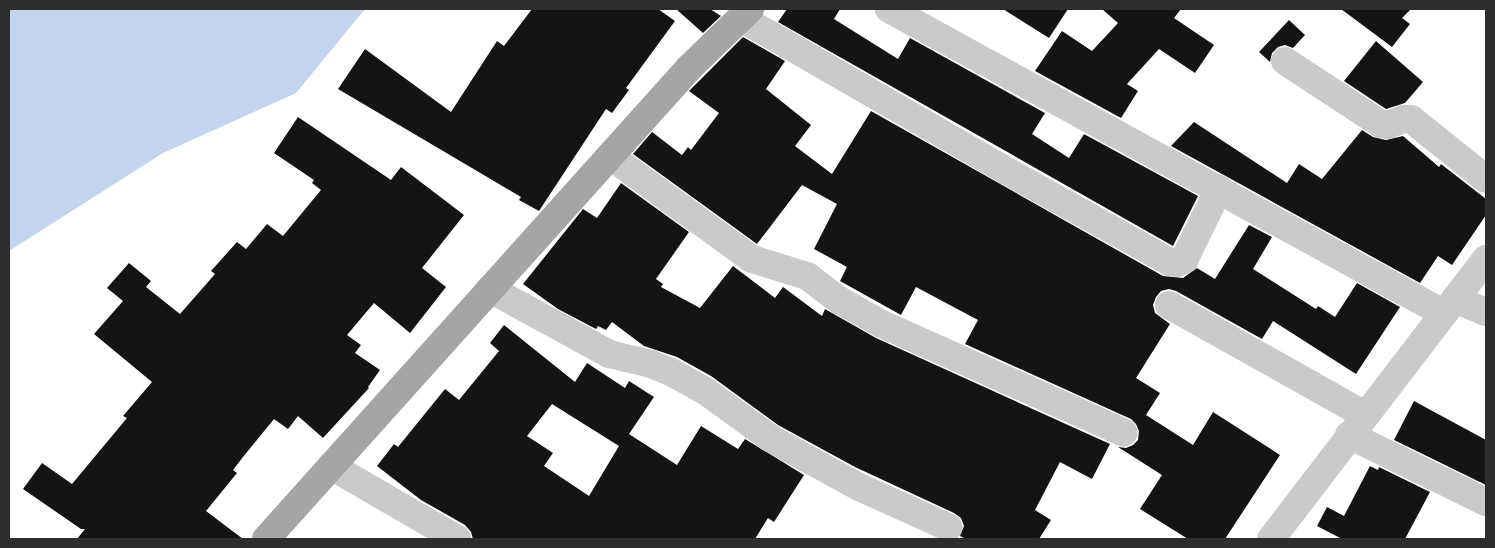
<!DOCTYPE html>
<html>
<head>
<meta charset="utf-8">
<style>
	body { margin:0 }
	#map { position:relative; width:1495px; height:548px; overflow:hidden; background:#fff; font-family:"Sofia Sans Condensed",sans-serif }
	div>[style] { position:absolute }
	[style*='--x'] { left:calc(var(--x)*1px); top:calc(var(--y)*1px); width:calc(var(--w)*1px); rotate:calc(var(--a)*1deg) }
	.water>* { inset:0; background:#c2d4ee }
	.building>* { inset:0; background:#141414 }
	.minor>* { height:28px; margin:-14px; padding:0 14px; transform-origin:14px; border-radius:14px; background:#cacaca }
	.major>* { height:28px; margin:-14px; padding:0 14px; transform-origin:14px; border-radius:14px; background:#a5a5a5 }
	span { translate:-50% -50%; white-space:nowrap; text-align:center; line-height:1.15; -webkit-text-stroke:5px #fff; paint-order:stroke }
	.frame { position:absolute; inset:0; border:10px solid #2d2d2d; pointer-events:none }
</style>
</head>
<body>
<div id="map">
	<div class="water">
		<i style="clip-path:polygon(9px 9px,365px 9px,296px 93px,163px 153px,9px 251px)"></i>
	</div>
	<div class="building">
		<i style="clip-path:polygon(532px 9px,658px 9px,675px 21px,626px 88px,629px 90px,612px 113px,606px 109px,539px 211px,519px 200px,521px 197px,338px 89px,365px 49px,451px 112px,497px 41px,504px 46px)"></i>
		<i style="clip-path:polygon(676px 9px,710px 9px,721px 16px,703px 33px)"></i>
		<i style="clip-path:polygon(787px 9px,840px 9px,834px 19px,898px 59px,910px 38px,1045px 113px,1032px 134px,1069px 158px,1084px 134px,1198px 196px,1173px 246px,778px 22px)"></i>
		<i style="clip-path:polygon(1003px 9px,1068px 9px,1049px 38px)"></i>
		<i style="clip-path:polygon(1102px 9px,1181px 9px,1174px 18px,1214px 45px,1195px 73px,1159px 49px,1127px 84px,1138px 91px,1121px 118px,1035px 71px,1062px 31px,1092px 51px,1118px 23px)"></i>
		<i style="clip-path:polygon(1341px 9px,1411px 9px,1402px 18px,1410px 24px,1392px 47px)"></i>
		<i style="clip-path:polygon(1289px 20px,1305px 35px,1293px 48px,1285px 45px,1278px 47px,1272px 53px,1270px 62px,1259px 52px)"></i>
		<i style="clip-path:polygon(743px 37px,785px 61px,766px 89px,811px 125px,795px 146px,832px 174px,871px 111px,1163px 276px,1183px 278px,1197px 268px,1215px 279px,1249px 225px,1272px 237px,1253px 269px,1316px 309px,1318px 306px,1335px 317px,1357px 283px,1400px 307px,1356px 374px,1273px 321px,1262px 339px,1176px 291px,1169px 289px,1161px 291px,1156px 297px,1153px 305px,1155px 313px,1170px 324px,1136px 378px,1160px 393px,1146px 415px,1193px 445px,1213px 412px,1280px 455px,1225px 539px,1188px 539px,1140px 509px,1162px 475px,1118px 447px,1126px 448px,1133px 445px,1138px 440px,1139px 431px,1136px 424px,1131px 419px,965px 344px,978px 320px,916px 287px,901px 315px,840px 281px,847px 267px,814px 249px,837px 204px,802px 185px,757px 244px,633px 154px,652px 132px,682px 155px,688px 147px,691px 150px,719px 113px,689px 91px)"></i>
		<i style="clip-path:polygon(1376px 41px,1423px 82px,1405px 103px,1386px 109px,1344px 81px)"></i>
		<i style="clip-path:polygon(298px 117px,391px 180px,401px 167px,464px 215px,422px 268px,446px 287px,410px 333px,374px 303px,347px 335px,361px 345px,355px 353px,380px 370px,368px 387px,369px 388px,323px 438px,298px 416px,288px 429px,274px 419px,243px 457px,233px 470px,237px 473px,206px 511px,243px 539px,77px 539px,85px 529px,81px 529px,23px 489px,42px 463px,72px 484px,127px 418px,123px 416px,152px 382px,94px 334px,123px 301px,107px 288px,129px 263px,151px 281px,146px 287px,180px 314px,215px 274px,211px 271px,237px 242px,246px 249px,267px 224px,283px 236px,321px 190px,312px 183px,314px 180px,274px 153px)"></i>
		<i style="clip-path:polygon(1194px 122px,1287px 183px,1299px 164px,1322px 179px,1362px 130px,1373px 137px,1386px 140px,1403px 136px,1439px 167px,1441px 164px,1486px 199px,1486px 215px,1452px 265px,1438px 256px,1420px 283px,1171px 146px)"></i>
		<i style="clip-path:polygon(621px 183px,689px 232px,656px 279px,663px 284px,661px 287px,700px 308px,733px 266px,775px 298px,783px 287px,822px 316px,825px 309px,876px 338px,1110px 444px,1092px 479px,1060px 462px,1035px 510px,1051px 520px,1039px 539px,966px 539px,960px 536px,964px 526px,961px 518px,954px 513px,855px 467px,778px 425px,711px 376px,677px 357px,644px 346px,612px 322px,606px 330px,598px 326px,596px 329px,558px 309px,523px 284px,583px 209px,597px 218px)"></i>
		<i style="clip-path:polygon(evenodd,504px 325px,575px 382px,587px 363px,625px 388px,629px 381px,654px 397px,629px 434px,677px 465px,701px 426px,738px 449px,745px 439px,804px 475px,774px 522px,768px 518px,755px 539px,473px 539px,471px 532px,465px 525px,421px 500px,377px 466px,394px 444px,398px 447px,445px 389px,459px 400px,499px 351px,490px 343px,504px 325px,552px 404px,619px 446px,589px 496px,544px 466px,553px 453px,527px 436px,552px 404px)"></i>
		<i style="clip-path:polygon(1414px 401px,1486px 440px,1486px 485px,1394px 440px)"></i>
		<i style="clip-path:polygon(1370px 466px,1378px 470px,1379px 467px,1430px 492px,1405px 539px,1342px 539px,1317px 526px,1327px 507px,1344px 516px)"></i>
	</div>
	<div class="minor">
		<i style="--x:889;--y:9;--w:632;--a:28.76"></i>
		<i style="--x:741;--y:18;--w:307;--a:29.9"></i>
		<i style="--x:1007;--y:171;--w:187;--a:29.2"></i>
		<i style="--x:1170;--y:262;--w:7;--a:8"></i>
		<i style="--x:1177;--y:263;--w:8;--a:-23"></i>
		<i style="--x:1184;--y:260;--w:79;--a:-63.8"></i>
		<i style="--x:1285;--y:61;--w:115;--a:33.3"></i>
		<i style="--x:1381;--y:124;--w:7;--a:8"></i>
		<i style="--x:1388;--y:125;--w:17;--a:-21"></i>
		<i style="--x:1404;--y:119;--w:7;--a:0"></i>
		<i style="--x:1411;--y:119;--w:96;--a:38.7"></i>
		<i style="--x:610;--y:156;--w:175;--a:36"></i>
		<i style="--x:752;--y:259;--w:58;--a:17.2"></i>
		<i style="--x:807;--y:276;--w:40;--a:37"></i>
		<i style="--x:839;--y:300;--w:49;--a:29.2"></i>
		<i style="--x:882;--y:324;--w:265;--a:24.2"></i>
		<i style="--x:490;--y:289;--w:136;--a:28.6"></i>
		<i style="--x:609;--y:354;--w:43;--a:13.4"></i>
		<i style="--x:651;--y:364;--w:22;--a:22"></i>
		<i style="--x:671;--y:372;--w:38;--a:29"></i>
		<i style="--x:704;--y:390;--w:82;--a:36"></i>
		<i style="--x:770;--y:438;--w:41;--a:29.1"></i>
		<i style="--x:806;--y:458;--w:60;--a:28.7"></i>
		<i style="--x:859;--y:487;--w:98;--a:24.2"></i>
		<i style="--x:1455;--y:299;--w:34;--a:23"></i>
		<i style="--x:1169;--y:305;--w:225;--a:29.3"></i>
		<i style="--x:1349;--y:435;--w:153;--a:26.1"></i>
		<i style="--x:331;--y:466;--w:146;--a:30.1"></i>
		<i style="--x:1271;--y:539;--w:353;--a:-52.5"></i>
	</div>
	<div class="major">
		<i style="--x:266;--y:539;--w:633;--a:-48.07"></i>
		<i style="--x:689;--y:68;--w:85;--a:-44"></i>
	</div>
	<div class="frame"></div>
</div>
</body>
</html>
